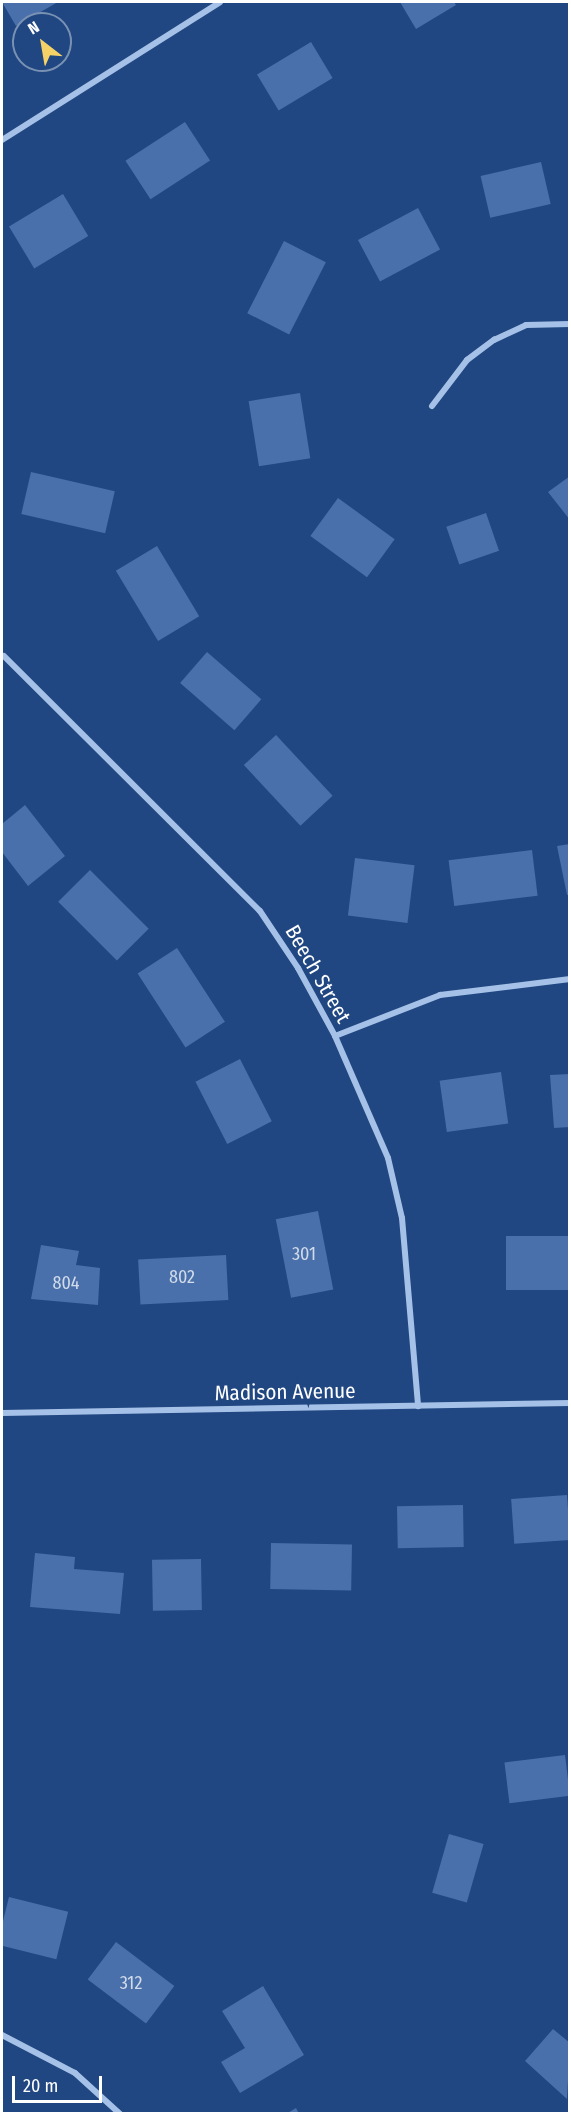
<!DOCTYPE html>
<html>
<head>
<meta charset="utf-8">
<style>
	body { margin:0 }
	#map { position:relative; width:571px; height:2115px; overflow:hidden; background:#204781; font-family:"Fira Sans Condensed",sans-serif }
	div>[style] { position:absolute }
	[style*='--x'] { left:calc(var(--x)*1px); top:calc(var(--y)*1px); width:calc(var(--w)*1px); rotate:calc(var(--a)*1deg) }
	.building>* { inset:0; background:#4970aa; transform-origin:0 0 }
	.street>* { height:6px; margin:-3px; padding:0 3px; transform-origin:3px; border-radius:3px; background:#a6c1e8 }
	span { translate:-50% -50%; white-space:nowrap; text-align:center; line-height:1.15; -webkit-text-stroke:6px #204781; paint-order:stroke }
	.number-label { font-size:18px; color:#d2dbea }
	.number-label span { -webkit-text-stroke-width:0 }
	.street-label { font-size:21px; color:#fff }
	.frame { position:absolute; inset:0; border:3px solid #fff; pointer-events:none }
	.north { position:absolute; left:12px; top:12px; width:60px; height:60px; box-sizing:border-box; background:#204781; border:2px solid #7991b3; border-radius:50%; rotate:329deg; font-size:16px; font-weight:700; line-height:24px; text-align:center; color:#fff }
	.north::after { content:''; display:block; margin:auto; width:21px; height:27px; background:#f5d267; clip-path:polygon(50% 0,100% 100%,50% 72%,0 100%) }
	.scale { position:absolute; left:12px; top:2076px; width:90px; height:27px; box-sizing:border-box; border:3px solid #fff; border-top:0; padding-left:8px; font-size:18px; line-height:21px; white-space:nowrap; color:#fff; -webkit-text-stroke:4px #204781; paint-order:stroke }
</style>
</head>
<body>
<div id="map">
	<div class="building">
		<i style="clip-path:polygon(2px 2px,58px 2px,16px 26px)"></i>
		<i style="clip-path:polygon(400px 2px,454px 2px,456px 5px,416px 29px)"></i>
		<i style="left:311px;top:42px;width:42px;height:63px;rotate:59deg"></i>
		<i style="left:185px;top:122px;width:46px;height:71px;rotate:57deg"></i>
		<i style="left:541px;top:162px;width:43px;height:62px;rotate:77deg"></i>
		<i style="left:63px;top:194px;width:49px;height:63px;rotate:59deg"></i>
		<i style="left:418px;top:208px;width:47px;height:68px;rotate:62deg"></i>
		<i style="left:284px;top:241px;width:47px;height:81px;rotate:27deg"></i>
		<i style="left:300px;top:393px;width:66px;height:52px;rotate:81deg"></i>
		<i style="left:31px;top:472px;width:86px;height:43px;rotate:13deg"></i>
		<i style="clip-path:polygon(570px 476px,570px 520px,548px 492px)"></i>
		<i style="left:338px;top:498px;width:70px;height:47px;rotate:36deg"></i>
		<i style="left:486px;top:513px;width:40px;height:42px;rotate:71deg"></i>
		<i style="left:157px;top:546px;width:82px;height:48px;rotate:59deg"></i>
		<i style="left:207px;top:652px;width:72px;height:41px;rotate:41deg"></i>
		<i style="left:276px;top:735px;width:83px;height:44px;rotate:47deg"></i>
		<i style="clip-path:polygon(25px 805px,65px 856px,28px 886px,2px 852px,2px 824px)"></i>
		<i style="clip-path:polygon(570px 844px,570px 895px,567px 895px,557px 846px)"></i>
		<i style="left:532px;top:850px;width:46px;height:84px;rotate:83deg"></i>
		<i style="left:355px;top:858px;width:60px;height:58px;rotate:7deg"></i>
		<i style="left:90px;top:870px;width:83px;height:45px;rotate:45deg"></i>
		<i style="left:177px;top:948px;width:88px;height:47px;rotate:57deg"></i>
		<i style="left:240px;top:1059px;width:70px;height:50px;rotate:63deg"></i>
		<i style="left:501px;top:1072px;width:52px;height:62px;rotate:82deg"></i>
		<i style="clip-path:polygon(570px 1074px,570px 1127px,554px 1128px,550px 1075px)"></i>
		<i style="left:318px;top:1211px;width:80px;height:43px;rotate:79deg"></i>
		<i style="left:570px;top:1236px;width:54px;height:64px;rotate:90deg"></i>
		<i style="clip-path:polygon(41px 1245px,79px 1251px,76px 1265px,100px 1268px,98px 1305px,31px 1299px)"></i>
		<i style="left:226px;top:1255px;width:45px;height:88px;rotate:87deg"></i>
		<i style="left:567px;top:1495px;width:45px;height:56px;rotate:86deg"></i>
		<i style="left:463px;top:1505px;width:42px;height:66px;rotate:89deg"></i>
		<i style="left:271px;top:1543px;width:81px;height:46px;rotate:1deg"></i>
		<i style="clip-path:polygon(35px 1553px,75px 1557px,74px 1569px,124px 1573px,120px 1614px,30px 1607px)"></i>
		<i style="left:201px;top:1559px;width:51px;height:49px;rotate:89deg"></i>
		<i style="left:565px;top:1755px;width:41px;height:61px;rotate:83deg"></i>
		<i style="left:449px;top:1834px;width:36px;height:61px;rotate:16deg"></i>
		<i style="left:9px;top:1897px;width:61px;height:49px;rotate:14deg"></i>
		<i style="left:116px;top:1942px;width:73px;height:47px;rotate:37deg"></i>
		<i style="clip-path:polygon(263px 1986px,304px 2055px,240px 2093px,221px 2062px,245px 2048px,222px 2011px)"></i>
		<i style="clip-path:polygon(553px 2029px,570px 2043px,567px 2099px,525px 2061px)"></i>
		<i style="clip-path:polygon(296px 2108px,299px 2114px,286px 2114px)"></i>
	</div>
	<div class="street">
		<i style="--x:2;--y:140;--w:258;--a:-32.3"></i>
		<i style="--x:432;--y:406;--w:58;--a:-52.7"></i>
		<i style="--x:467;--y:360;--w:34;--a:-37"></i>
		<i style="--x:494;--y:340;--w:35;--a:-25"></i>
		<i style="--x:526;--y:325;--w:44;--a:-1.3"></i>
		<i style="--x:4;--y:656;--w:361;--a:44.9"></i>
		<i style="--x:260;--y:911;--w:69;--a:56.3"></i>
		<i style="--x:298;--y:968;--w:77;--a:61.4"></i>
		<i style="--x:335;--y:1036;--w:133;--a:66.5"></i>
		<i style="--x:388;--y:1158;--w:62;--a:76.9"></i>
		<i style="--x:402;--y:1218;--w:189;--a:85.1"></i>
		<i style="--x:335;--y:1036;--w:113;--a:-21.3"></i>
		<i style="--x:440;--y:995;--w:131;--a:-7"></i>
		<i style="--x:2;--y:1413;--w:568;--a:-1.01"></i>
		<i style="--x:2;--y:2035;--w:82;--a:27.5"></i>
		<i style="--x:75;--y:2073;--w:61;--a:42.3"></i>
	</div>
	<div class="number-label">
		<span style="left:304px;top:1254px">301</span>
		<span style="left:182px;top:1277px">802</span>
		<span style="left:66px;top:1283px">804</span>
		<span style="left:131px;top:1983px">312</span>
	</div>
	<div class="street-label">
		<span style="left:318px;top:974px;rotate:60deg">Beech Street</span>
		<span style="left:285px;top:1392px;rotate:-1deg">Madison Avenue</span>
	</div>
	<div class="frame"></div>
	<div class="north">N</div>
	<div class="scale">20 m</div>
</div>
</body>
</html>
